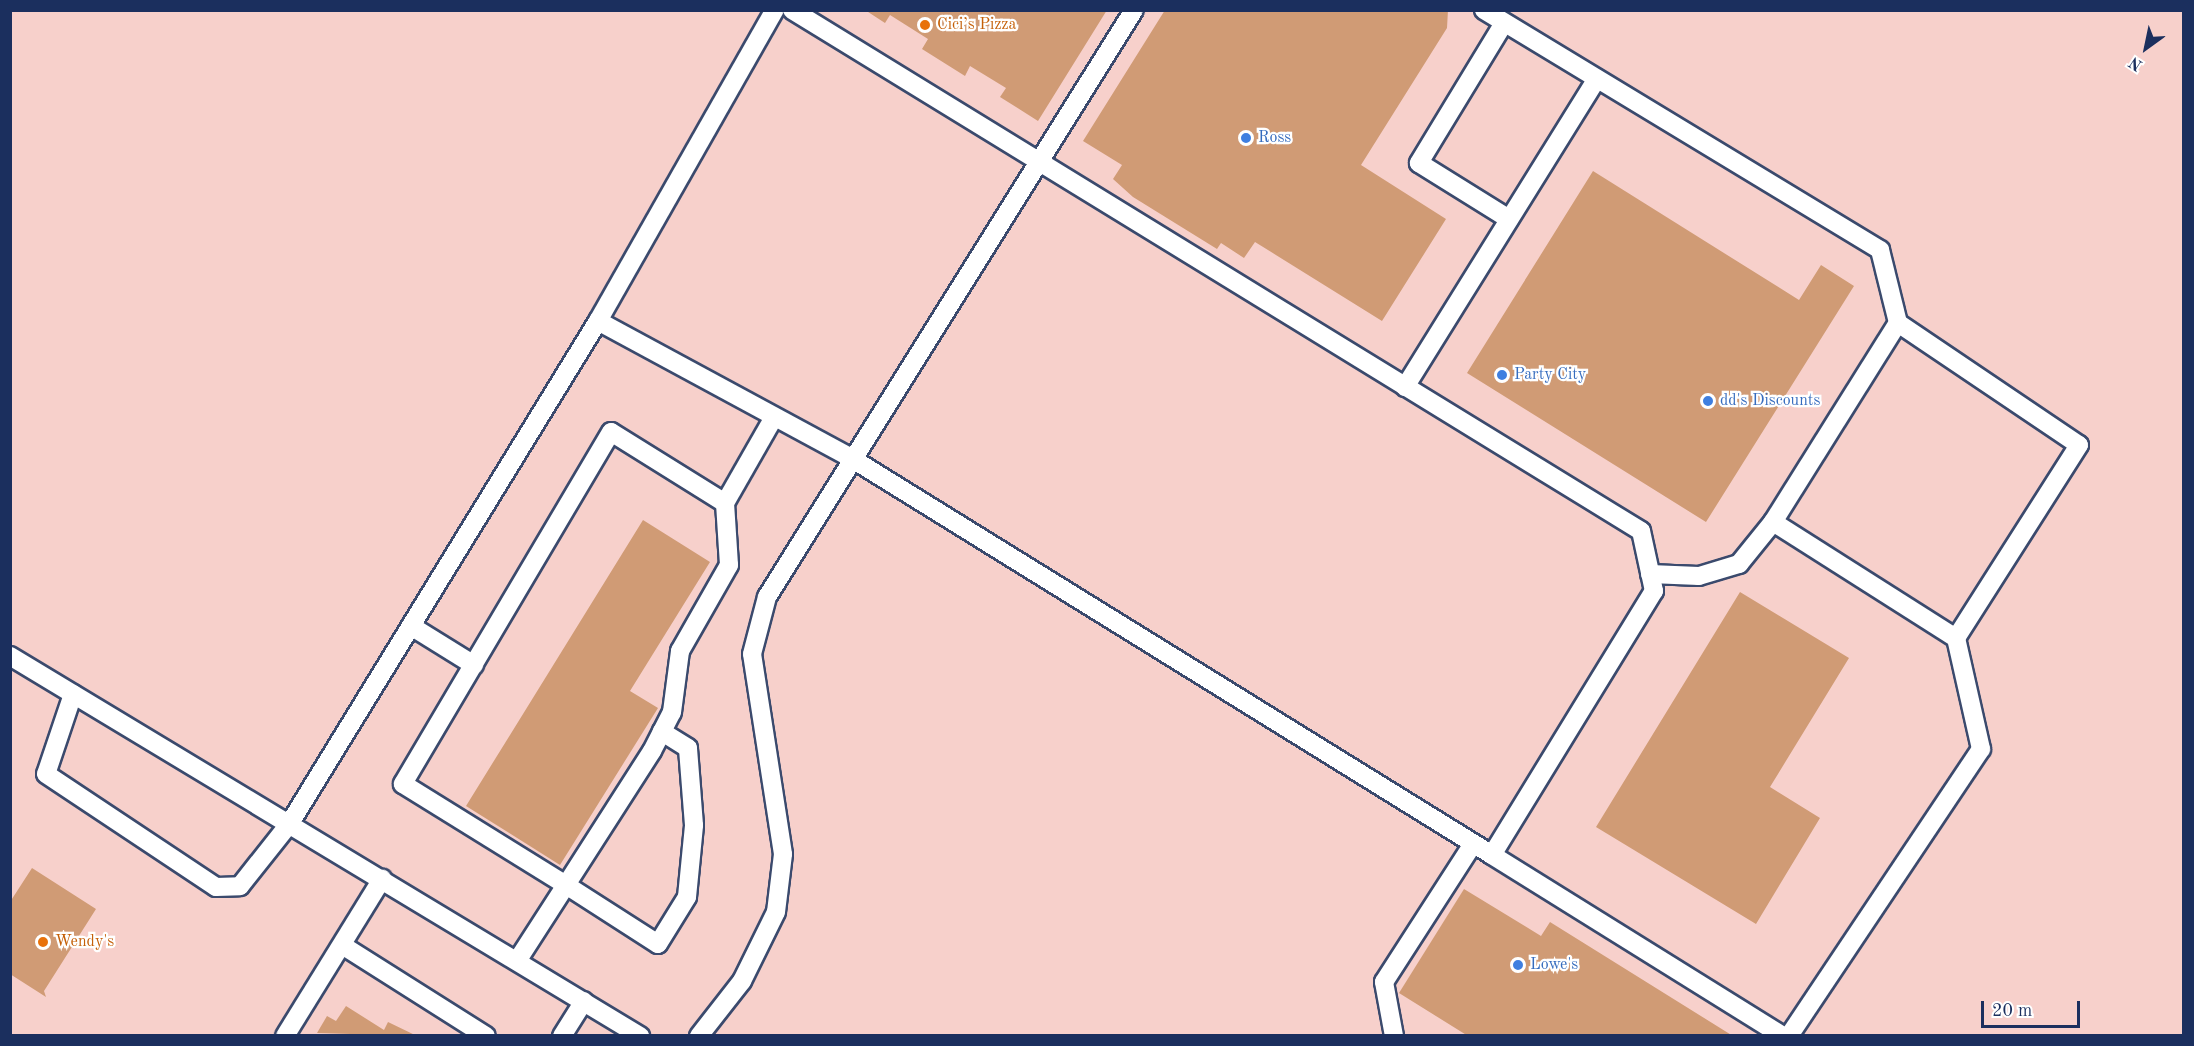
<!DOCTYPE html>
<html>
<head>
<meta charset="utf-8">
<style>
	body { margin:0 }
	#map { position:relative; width:2194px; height:1046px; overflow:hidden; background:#eee0bf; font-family:"Old Standard TT",serif }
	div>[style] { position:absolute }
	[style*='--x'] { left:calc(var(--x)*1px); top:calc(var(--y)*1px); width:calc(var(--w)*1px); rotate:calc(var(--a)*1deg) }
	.built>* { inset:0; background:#f7d0cb; transform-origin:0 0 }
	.building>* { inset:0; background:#d09b75 }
	.roads { filter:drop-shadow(2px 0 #3b4a6d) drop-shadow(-2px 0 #3b4a6d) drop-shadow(0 2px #3b4a6d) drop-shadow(0 -2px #3b4a6d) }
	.service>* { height:18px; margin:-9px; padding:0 9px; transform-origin:9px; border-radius:9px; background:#fff }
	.dots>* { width:16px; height:16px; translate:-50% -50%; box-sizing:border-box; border:3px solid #fff; border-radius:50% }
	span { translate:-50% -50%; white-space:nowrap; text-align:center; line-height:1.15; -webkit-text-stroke:4.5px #fff; paint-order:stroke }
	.food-label { font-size:16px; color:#c56008 }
	.left { translate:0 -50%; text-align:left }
	.shop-label { font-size:16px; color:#366cbe }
	.frame { position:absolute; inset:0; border:12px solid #1b2f5e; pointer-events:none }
	.north { position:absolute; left:2116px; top:18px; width:60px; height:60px; -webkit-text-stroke:4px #fff; paint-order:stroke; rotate:213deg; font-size:16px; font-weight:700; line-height:24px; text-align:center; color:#1b2f5e }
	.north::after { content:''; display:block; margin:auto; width:21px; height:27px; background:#1b2f5e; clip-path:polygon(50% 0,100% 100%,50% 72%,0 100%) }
	.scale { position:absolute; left:1981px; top:1001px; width:99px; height:27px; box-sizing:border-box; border:3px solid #1b2f5e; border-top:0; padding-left:8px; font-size:18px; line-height:21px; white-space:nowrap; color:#1b2f5e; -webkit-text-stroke:4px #fff; paint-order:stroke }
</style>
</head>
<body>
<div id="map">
	<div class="built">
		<i style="left:11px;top:11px;width:2172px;height:1024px"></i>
	</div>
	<div class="building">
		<i style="clip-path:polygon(865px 10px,1107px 10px,1038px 121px,1000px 97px,1006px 88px,970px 66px,965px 76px,922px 49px,928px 39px,890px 15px,885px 23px)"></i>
		<i style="clip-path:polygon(1165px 10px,1448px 10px,1447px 28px,1361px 165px,1446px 219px,1382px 321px,1255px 242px,1244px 258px,1221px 243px,1217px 249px,1133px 197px,1113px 179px,1122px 165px,1083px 141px)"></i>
		<i style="clip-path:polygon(1593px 171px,1799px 300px,1821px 265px,1854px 286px,1706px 522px,1467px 373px)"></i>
		<i style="clip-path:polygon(643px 520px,710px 562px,630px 691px,658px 708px,560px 865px,466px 806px)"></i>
		<i style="clip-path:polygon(1740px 592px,1849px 658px,1770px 787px,1820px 818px,1756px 924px,1596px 827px)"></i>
		<i style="clip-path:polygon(32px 868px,96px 909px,44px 991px,46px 997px,10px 974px,10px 902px)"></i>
		<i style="clip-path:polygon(1464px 889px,1541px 936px,1550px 922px,1733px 1036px,1468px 1036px,1399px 993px)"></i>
		<i style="clip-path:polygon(346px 1006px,384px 1030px,388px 1022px,417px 1036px,317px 1033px,327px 1016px,336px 1021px)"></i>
	</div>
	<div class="roads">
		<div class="service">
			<i style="--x:1484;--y:10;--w:463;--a:31.2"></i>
			<i style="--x:1880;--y:250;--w:75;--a:76.1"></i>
			<i style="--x:1504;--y:23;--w:164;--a:121.3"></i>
			<i style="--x:1419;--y:163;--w:106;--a:31.9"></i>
			<i style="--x:598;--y:321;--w:288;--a:28.4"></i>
			<i style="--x:851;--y:458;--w:754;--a:31.77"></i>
			<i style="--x:1492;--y:855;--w:310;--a:-58.5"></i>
			<i style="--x:1654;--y:591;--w:61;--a:-102.2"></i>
			<i style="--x:1641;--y:531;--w:996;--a:-148.46"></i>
			<i style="--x:1405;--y:387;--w:363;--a:-58.1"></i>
			<i style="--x:725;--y:503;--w:99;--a:-60.3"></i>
			<i style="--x:1773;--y:522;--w:217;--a:32.4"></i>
			<i style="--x:1650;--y:574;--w:49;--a:2.3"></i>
			<i style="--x:1699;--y:576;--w:42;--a:-16.7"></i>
			<i style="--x:1739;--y:564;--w:54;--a:-51"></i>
			<i style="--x:1773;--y:522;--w:235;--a:-57.9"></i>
			<i style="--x:1898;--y:323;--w:218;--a:34"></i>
			<i style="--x:2079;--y:445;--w:229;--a:122.5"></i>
			<i style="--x:1956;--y:638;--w:114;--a:77.3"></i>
			<i style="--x:1981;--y:749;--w:345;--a:123.8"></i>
			<i style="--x:411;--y:626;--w:74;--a:31.8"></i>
			<i style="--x:10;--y:656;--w:736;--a:31.1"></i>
			<i style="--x:73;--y:694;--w:84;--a:108.6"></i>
			<i style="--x:46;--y:774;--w:204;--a:33.6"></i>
			<i style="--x:216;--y:887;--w:24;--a:-2"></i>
			<i style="--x:240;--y:886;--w:80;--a:-51.6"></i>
			<i style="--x:290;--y:823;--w:589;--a:-58.47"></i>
			<i style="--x:598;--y:321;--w:358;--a:-60.4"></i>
			<i style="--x:1492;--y:855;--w:343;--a:31.9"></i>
			<i style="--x:342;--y:945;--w:170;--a:32.3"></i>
			<i style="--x:517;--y:961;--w:90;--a:-57.2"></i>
			<i style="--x:566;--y:885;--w:159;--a:-57.3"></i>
			<i style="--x:652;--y:751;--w:44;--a:-62.9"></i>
			<i style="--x:672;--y:712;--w:62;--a:-82.5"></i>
			<i style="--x:680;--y:651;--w:99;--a:-60.3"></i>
			<i style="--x:729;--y:565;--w:62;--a:-93.7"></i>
			<i style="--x:725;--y:503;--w:134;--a:-148.1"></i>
			<i style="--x:611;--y:432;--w:409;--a:120.6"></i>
			<i style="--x:403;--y:784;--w:192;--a:31.8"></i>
			<i style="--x:566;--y:885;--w:109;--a:32.7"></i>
			<i style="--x:658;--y:944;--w:55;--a:-58.3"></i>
			<i style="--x:687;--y:897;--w:72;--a:-84.4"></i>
			<i style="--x:694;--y:825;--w:77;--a:-94.5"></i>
			<i style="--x:688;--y:748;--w:31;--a:-148"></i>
			<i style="--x:285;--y:1036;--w:185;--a:-58.3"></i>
			<i style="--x:562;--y:1036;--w:41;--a:-57.8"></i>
			<i style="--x:699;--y:1036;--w:70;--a:-52"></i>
			<i style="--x:742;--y:981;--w:77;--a:-63.8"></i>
			<i style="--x:776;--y:912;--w:58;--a:-83.1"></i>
			<i style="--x:783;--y:854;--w:202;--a:-98.8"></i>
			<i style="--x:752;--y:654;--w:59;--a:-75.3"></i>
			<i style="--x:767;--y:597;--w:692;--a:-57.99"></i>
			<i style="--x:1394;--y:1036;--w:55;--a:-100.5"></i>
			<i style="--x:1384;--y:982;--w:164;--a:-57.2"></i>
		</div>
	</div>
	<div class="dots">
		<i style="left:925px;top:25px;background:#e8710a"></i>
		<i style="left:1246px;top:138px;background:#3f7fe0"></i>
		<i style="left:1502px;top:375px;background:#3f7fe0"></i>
		<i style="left:1708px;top:401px;background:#3f7fe0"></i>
		<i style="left:43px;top:942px;background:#e8710a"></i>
		<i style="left:1518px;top:965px;background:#3f7fe0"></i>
	</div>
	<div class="food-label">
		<span class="left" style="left:937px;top:25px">Cici’s Pizza</span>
		<span class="left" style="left:55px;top:942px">Wendy's</span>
	</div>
	<div class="shop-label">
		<span class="left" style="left:1258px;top:138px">Ross</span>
		<span class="left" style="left:1514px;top:375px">Party City</span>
		<span class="left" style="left:1720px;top:401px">dd's Discounts</span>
		<span class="left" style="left:1530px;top:965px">Lowe's</span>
	</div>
	<div class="frame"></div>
	<div class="north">N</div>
	<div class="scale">20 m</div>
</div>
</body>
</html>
